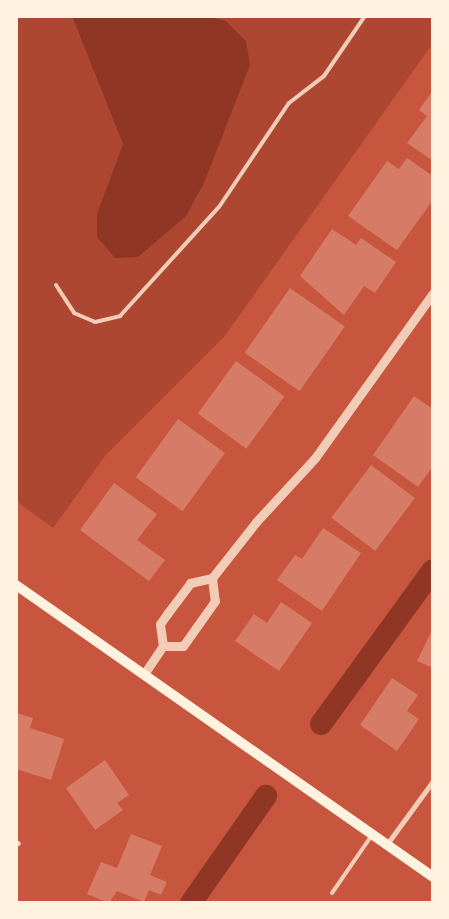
<!DOCTYPE html>
<html>
<head>
<meta charset="utf-8">
<style>
	body { margin:0 }
	#map { position:relative; width:449px; height:919px; overflow:hidden; background:#c8553d; font-family:Montserrat,sans-serif }
	div>[style] { position:absolute }
	[style*='--x'] { left:calc(var(--x)*1px); top:calc(var(--y)*1px); width:calc(var(--w)*1px); rotate:calc(var(--a)*1deg) }
	.green>* { inset:0; background:#ae4732 }
	.water>* { inset:0; background:#8f3625 }
	.canal>* { height:22px; margin:-11px; padding:0 11px; transform-origin:11px; border-radius:11px; background:#8f3625 }
	.building>* { inset:0; background:#d67c66; transform-origin:0 0 }
	.service>* { height:4px; margin:-2px; padding:0 2px; transform-origin:2px; border-radius:2px; background:#f1ccb7 }
	.minor>* { height:5px; margin:-2.5px; padding:0 2.5px; transform-origin:2.5px; border-radius:2.5px; background:#f1ccb7 }
	.tertiary>* { height:9px; margin:-4.5px; padding:0 4.5px; transform-origin:4.5px; border-radius:4.5px; background:#f1ccb7 }
	.secondary>* { height:10px; margin:-5px; padding:0 5px; transform-origin:5px; border-radius:5px; background:#fff3e0 }
	span { translate:-50% -50%; white-space:nowrap; text-align:center; line-height:1.15; -webkit-text-stroke:4px #fff3e0; paint-order:stroke }
	.frame { position:absolute; inset:0; border:18px solid #fff3e0; pointer-events:none }
</style>
</head>
<body>
<div id="map">
	<div class="green">
		<i style="clip-path:polygon(16px 16px,433px 16px,433px 43px,224px 337px,105px 456px,53px 528px,16px 501px)"></i>
	</div>
	<div class="water">
		<i style="clip-path:polygon(72px 16px,206px 16px,226px 21px,246px 41px,250px 65px,204px 183px,186px 216px,138px 257px,115px 258px,97px 237px,97px 214px,123px 144px)"></i>
	</div>
	<div class="canal">
		<i style="--x:321;--y:724;--w:190;--a:-54"></i>
		<i style="--x:191;--y:903;--w:131;--a:-55"></i>
	</div>
	<div class="building">
		<i style="clip-path:polygon(433px 90px,433px 161px,407px 143px,427px 116px,419px 110px)"></i>
		<i style="clip-path:polygon(407px 158px,433px 176px,433px 200px,397px 250px,348px 216px,387px 161px,399px 169px)"></i>
		<i style="clip-path:polygon(332px 229px,356px 245px,361px 238px,396px 262px,375px 293px,364px 286px,344px 315px,300px 276px)"></i>
		<i style="left:290px;top:288px;width:67px;height:79px;rotate:35deg"></i>
		<i style="left:236px;top:361px;width:60px;height:65px;rotate:36deg"></i>
		<i style="clip-path:polygon(414px 396px,433px 409px,433px 466px,418px 487px,373px 455px)"></i>
		<i style="left:178px;top:419px;width:58px;height:72px;rotate:36deg"></i>
		<i style="left:371px;top:465px;width:55px;height:66px;rotate:37deg"></i>
		<i style="clip-path:polygon(114px 483px,157px 514px,137px 540px,165px 560px,149px 581px,80px 530px)"></i>
		<i style="clip-path:polygon(323px 528px,361px 553px,322px 611px,277px 580px,295px 555px,302px 559px)"></i>
		<i style="clip-path:polygon(281px 602px,312px 623px,279px 671px,235px 641px,254px 614px,267px 623px)"></i>
		<i style="clip-path:polygon(433px 628px,433px 668px,417px 661px)"></i>
		<i style="clip-path:polygon(392px 678px,418px 695px,407px 711px,419px 719px,397px 751px,360px 725px)"></i>
		<i style="clip-path:polygon(17px 713px,33px 718px,30px 728px,64px 739px,51px 780px,16px 769px)"></i>
		<i style="clip-path:polygon(105px 760px,129px 795px,117px 803px,123px 810px,95px 830px,66px 788px)"></i>
		<i style="clip-path:polygon(131px 834px,162px 846px,150px 875px,167px 882px,161px 895px,149px 890px,144px 902px,117px 891px,109px 903px,87px 894px,101px 862px,117px 868px)"></i>
	</div>
	<div class="service">
		<i style="--x:56;--y:285;--w:33;--a:57"></i>
		<i style="--x:74;--y:313;--w:23;--a:23"></i>
		<i style="--x:95;--y:322;--w:26;--a:-13"></i>
		<i style="--x:120;--y:316;--w:147;--a:-47.8"></i>
		<i style="--x:219;--y:207;--w:125;--a:-56.1"></i>
		<i style="--x:289;--y:103;--w:44;--a:-37.6"></i>
		<i style="--x:324;--y:76;--w:73;--a:-55.7"></i>
		<i style="--x:332;--y:893;--w:70;--a:-55.4"></i>
	</div>
	<div class="minor">
		<i style="--x:16;--y:844;--w:2;--a:-27"></i>
		<i style="--x:387;--y:844;--w:78;--a:-53.9"></i>
	</div>
	<div class="tertiary">
		<i style="--x:212;--y:578;--w:71;--a:-51.8"></i>
		<i style="--x:256;--y:522;--w:87;--a:-47.3"></i>
		<i style="--x:315;--y:458;--w:203;--a:-54.4"></i>
		<i style="--x:144;--y:674;--w:34;--a:-56"></i>
		<i style="--x:163;--y:646;--w:22;--a:-98"></i>
		<i style="--x:160;--y:624;--w:12;--a:-55"></i>
		<i style="--x:167;--y:614;--w:39;--a:-53"></i>
		<i style="--x:190;--y:583;--w:23;--a:-13"></i>
		<i style="--x:212;--y:578;--w:23;--a:83"></i>
		<i style="--x:215;--y:601;--w:55;--a:125.4"></i>
		<i style="--x:183;--y:646;--w:20;--a:180"></i>
	</div>
	<div class="secondary">
		<i style="--x:16;--y:585;--w:509;--a:35"></i>
	</div>
	<div class="frame"></div>
</div>
</body>
</html>
